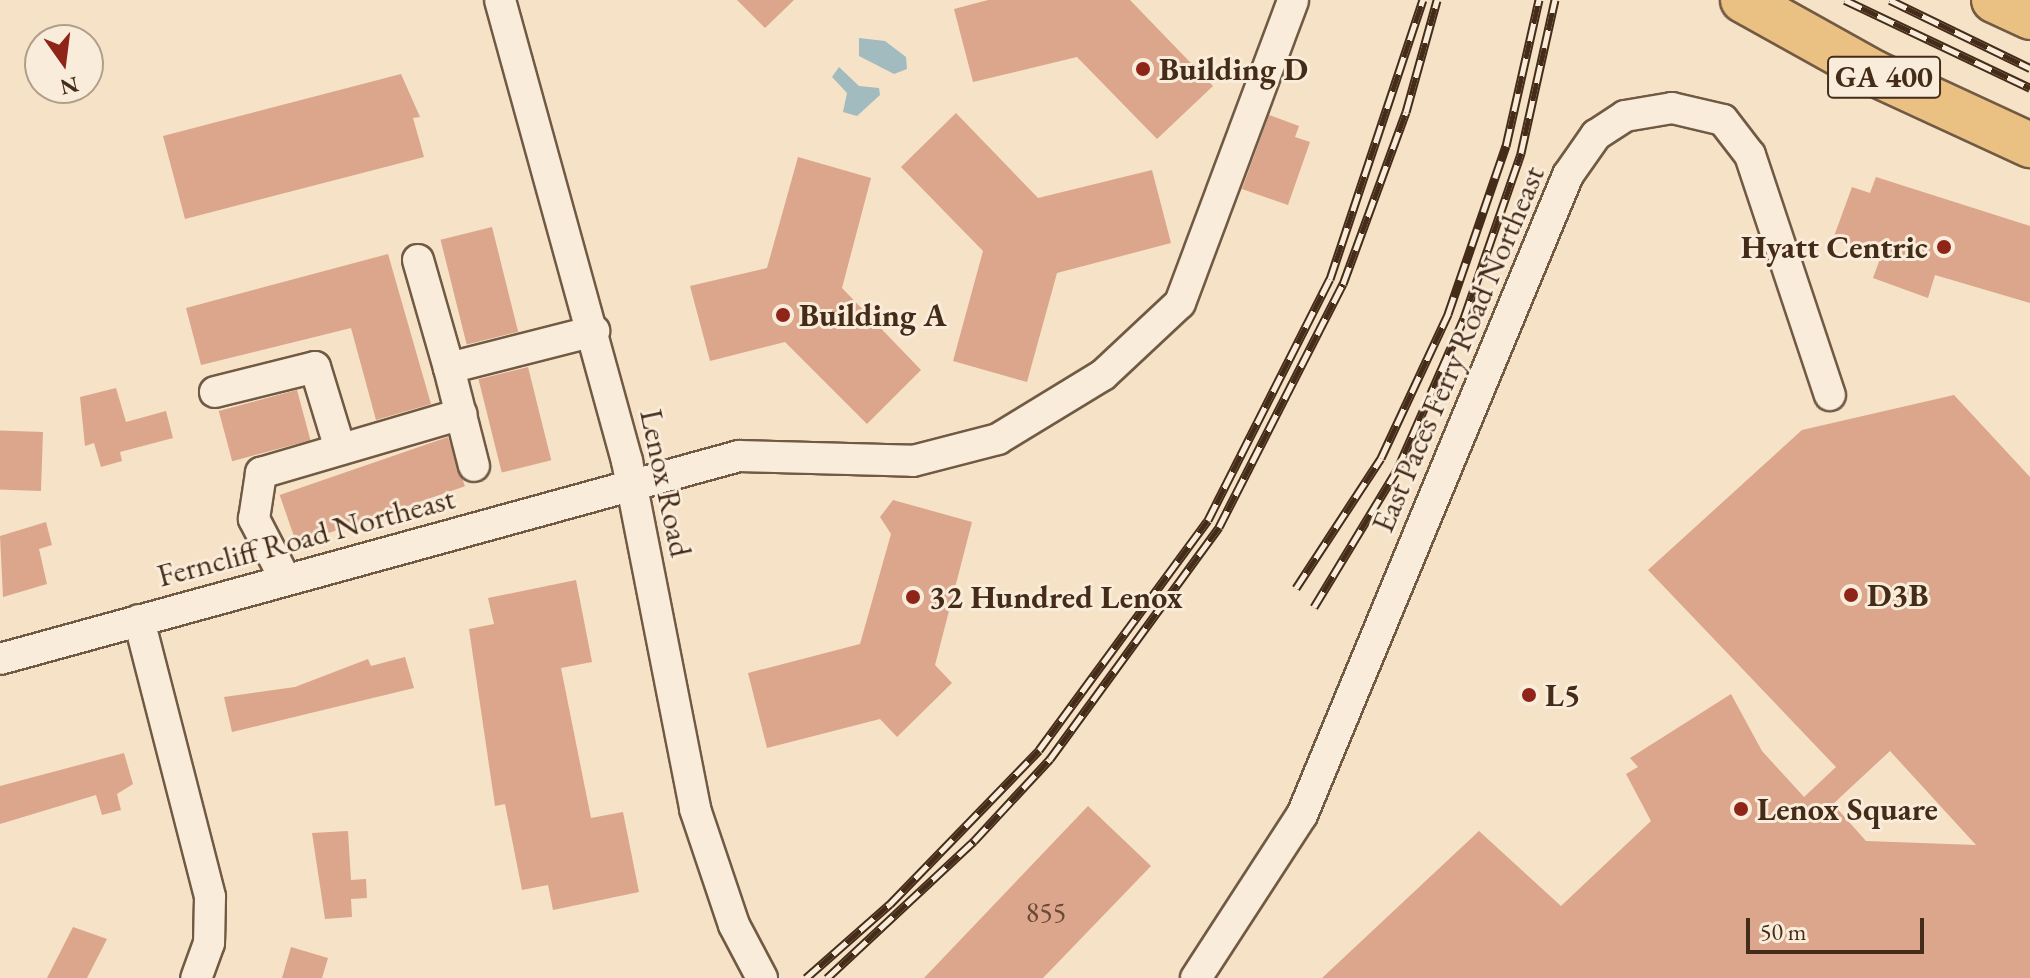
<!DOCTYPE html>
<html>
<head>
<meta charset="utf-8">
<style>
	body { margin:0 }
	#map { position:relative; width:2030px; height:978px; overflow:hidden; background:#f6e2c6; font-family:"EB Garamond",serif }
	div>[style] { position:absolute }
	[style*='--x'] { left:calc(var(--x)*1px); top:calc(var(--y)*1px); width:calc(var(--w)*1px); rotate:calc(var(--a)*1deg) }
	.water>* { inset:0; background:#a1bbbf }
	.building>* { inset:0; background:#dba68b; transform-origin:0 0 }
	.roads { filter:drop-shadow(2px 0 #715a44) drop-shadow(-2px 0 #715a44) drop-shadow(0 2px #715a44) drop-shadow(0 -2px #715a44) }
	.minor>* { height:30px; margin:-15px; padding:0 15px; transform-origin:15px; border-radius:15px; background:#f9ecda }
	.highway>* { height:44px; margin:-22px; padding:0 22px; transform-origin:22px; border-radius:22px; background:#ebc183 }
	.rail>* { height:9px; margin-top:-4.5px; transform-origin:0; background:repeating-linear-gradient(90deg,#f9ecda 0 18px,#452c19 0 36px); box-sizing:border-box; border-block:2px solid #452c19 }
	.dots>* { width:22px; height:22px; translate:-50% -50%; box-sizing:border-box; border:4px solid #f9ecda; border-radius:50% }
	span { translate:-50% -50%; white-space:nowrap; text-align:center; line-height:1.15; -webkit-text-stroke:6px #f9ecda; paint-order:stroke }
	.number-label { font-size:28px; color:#6a4a36 }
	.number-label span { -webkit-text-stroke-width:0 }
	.shield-label span { padding:2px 6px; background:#f9ecda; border:2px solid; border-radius:6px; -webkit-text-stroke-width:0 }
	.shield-label { font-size:30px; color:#452c19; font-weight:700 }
	.poi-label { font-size:32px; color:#452c19; font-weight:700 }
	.left { translate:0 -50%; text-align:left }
	.right { translate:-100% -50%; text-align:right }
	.street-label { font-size:32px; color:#452c19 }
	.north { position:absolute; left:24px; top:24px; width:80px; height:80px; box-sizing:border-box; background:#f9ecda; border:2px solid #b19f8d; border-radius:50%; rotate:166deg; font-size:22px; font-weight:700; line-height:32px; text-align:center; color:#452c19 }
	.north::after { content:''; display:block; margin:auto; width:28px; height:36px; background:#8f2418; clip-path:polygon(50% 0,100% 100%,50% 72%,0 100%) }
	.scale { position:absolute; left:1746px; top:918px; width:178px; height:36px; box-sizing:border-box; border:4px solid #452c19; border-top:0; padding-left:10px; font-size:24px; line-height:28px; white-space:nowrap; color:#452c19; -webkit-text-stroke:6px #f9ecda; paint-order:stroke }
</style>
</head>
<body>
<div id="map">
	<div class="water">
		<i style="clip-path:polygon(859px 38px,885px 41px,906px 57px,907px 69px,894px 74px,859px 56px)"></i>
		<i style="clip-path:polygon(839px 67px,859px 86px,879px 88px,880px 95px,857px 116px,843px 112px,847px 93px,832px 77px)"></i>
	</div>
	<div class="building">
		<i style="clip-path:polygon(737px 0,794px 0,765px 28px)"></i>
		<i style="clip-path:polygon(988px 0,1130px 0,1213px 86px,1157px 139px,1077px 57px,973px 82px,954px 9px)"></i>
		<i style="clip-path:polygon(401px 74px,420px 117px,413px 118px,424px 157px,185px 219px,163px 136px)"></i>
		<i style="clip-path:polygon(956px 113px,1038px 198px,1152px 170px,1171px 243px,1057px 273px,1027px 382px,953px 361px,983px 251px,901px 167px)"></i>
		<i style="clip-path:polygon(1269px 115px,1299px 126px,1295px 137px,1310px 142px,1288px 205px,1242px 189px)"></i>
		<i style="clip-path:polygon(798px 157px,871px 178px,842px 288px,921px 370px,867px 424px,785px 342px,710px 361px,690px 286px,767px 268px)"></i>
		<i style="clip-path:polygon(1876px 177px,2030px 226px,2030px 303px,1935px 275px,1928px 298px,1873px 278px,1881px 256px,1833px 239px,1852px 187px,1870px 193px)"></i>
		<i style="left:492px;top:227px;width:108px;height:53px;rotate:76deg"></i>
		<i style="clip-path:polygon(388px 254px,431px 404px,376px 420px,351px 328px,201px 365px,186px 308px)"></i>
		<i style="left:528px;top:367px;width:96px;height:51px;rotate:76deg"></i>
		<i style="clip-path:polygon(116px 388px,126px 422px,166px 411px,173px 438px,120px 452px,122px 461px,101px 467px,94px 443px,85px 446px,80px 397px)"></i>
		<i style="left:297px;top:390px;width:52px;height:81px;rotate:75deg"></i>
		<i style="clip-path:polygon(evenodd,1954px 395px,2030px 477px,2030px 978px,1322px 978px,1479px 831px,1561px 906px,1651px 821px,1626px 774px,1638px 767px,1630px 758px,1731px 694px,1762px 751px,1804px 797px,1836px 767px,1648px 570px,1802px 430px,1954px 395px,1890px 751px,1976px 845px,1866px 841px,1833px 804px,1890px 751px)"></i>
		<i style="left:43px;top:432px;width:59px;height:43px;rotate:92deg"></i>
		<i style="left:448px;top:437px;width:52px;height:178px;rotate:71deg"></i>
		<i style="clip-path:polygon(893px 500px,972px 522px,935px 665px,952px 683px,897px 737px,880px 719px,767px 748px,748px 673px,860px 644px,891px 534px,880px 517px)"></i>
		<i style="clip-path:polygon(46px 522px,52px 545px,39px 549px,47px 584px,3px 597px,0 536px)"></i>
		<i style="clip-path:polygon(576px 580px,592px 662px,561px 668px,591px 818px,623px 812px,639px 892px,553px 910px,548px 885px,522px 890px,505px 804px,495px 806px,469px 629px,494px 624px,488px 598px)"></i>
		<i style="clip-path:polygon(405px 657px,414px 688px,232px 732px,224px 697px,295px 687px,368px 659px,371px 666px)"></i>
		<i style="clip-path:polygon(124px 753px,133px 784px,117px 794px,121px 810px,102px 815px,96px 795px,0 824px,0 786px)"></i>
		<i style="clip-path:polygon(1088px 806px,1151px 866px,1043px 978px,924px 978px)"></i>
		<i style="clip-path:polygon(348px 831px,351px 880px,366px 879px,367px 898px,351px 899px,352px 917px,325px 919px,312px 833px)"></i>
		<i style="clip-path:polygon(73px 927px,107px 939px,87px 978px,47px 978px)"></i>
		<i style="clip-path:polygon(291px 947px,328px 958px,322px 978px,282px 978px)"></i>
	</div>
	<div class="roads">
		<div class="minor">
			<i style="--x:500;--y:0;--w:478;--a:74.6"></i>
			<i style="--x:627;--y:461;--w:355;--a:78.9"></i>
			<i style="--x:695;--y:809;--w:122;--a:71.4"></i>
			<i style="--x:734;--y:925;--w:60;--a:62.2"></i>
			<i style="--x:418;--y:260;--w:112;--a:74"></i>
			<i style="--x:449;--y:368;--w:150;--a:-14.3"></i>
			<i style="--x:449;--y:368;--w:101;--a:75.7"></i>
			<i style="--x:215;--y:392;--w:103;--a:-14"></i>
			<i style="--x:315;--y:367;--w:86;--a:73"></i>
			<i style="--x:285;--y:579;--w:68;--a:-117.3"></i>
			<i style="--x:254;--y:519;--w:47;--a:-81.3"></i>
			<i style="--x:261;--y:473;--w:209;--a:-16.4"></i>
			<i style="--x:139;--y:620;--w:286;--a:75.6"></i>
			<i style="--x:210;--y:897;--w:46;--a:91.2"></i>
			<i style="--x:209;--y:943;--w:37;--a:110"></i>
			<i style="--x:0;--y:659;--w:766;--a:-15.36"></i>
			<i style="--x:739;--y:456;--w:174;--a:1.6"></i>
			<i style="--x:913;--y:461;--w:88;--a:-14.5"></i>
			<i style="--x:998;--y:439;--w:123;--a:-31.4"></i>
			<i style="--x:1103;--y:375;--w:105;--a:-43.1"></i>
			<i style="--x:1180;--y:303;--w:323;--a:-69.5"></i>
			<i style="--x:1196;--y:978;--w:194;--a:-57"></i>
			<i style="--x:1302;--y:815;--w:693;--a:-67.43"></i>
			<i style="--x:1568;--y:175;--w:49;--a:-55"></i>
			<i style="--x:1596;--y:135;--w:35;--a:-33"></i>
			<i style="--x:1625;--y:116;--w:48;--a:-9.7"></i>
			<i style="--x:1672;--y:108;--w:52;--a:13.2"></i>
			<i style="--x:1723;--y:120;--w:44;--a:52.4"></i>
			<i style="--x:1750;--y:155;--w:253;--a:71.6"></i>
		</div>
		<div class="highway">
			<i style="--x:1743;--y:0;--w:150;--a:29.1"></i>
			<i style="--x:1874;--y:73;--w:172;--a:24.8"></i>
			<i style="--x:1994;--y:0;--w:40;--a:25"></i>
		</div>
	</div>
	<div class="rail">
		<i style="--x:1845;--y:0;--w:205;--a:25.4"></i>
		<i style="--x:1890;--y:0;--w:156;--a:25.9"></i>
		<i style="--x:1296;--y:588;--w:155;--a:-56.8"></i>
		<i style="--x:1381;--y:458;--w:159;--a:-65"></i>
		<i style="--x:1448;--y:314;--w:178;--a:-71"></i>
		<i style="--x:1506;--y:146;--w:150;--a:-77.3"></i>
		<i style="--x:1314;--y:607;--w:160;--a:-58.8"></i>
		<i style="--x:1397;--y:470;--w:166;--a:-66.2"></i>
		<i style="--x:1464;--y:318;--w:175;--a:-70.9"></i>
		<i style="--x:1521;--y:153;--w:157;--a:-77.5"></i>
		<i style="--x:806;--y:978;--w:112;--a:-41.4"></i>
		<i style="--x:890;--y:904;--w:214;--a:-45.9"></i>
		<i style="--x:1039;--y:750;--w:285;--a:-53.7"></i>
		<i style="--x:1208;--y:520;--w:270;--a:-63.2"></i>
		<i style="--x:1330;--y:279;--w:294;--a:-71.6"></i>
		<i style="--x:827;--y:978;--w:201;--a:-43"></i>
		<i style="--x:974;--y:841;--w:112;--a:-47.2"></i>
		<i style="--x:1050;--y:759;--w:287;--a:-53.9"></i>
		<i style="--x:1219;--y:527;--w:273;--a:-63"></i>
		<i style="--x:1343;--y:284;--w:183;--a:-69.9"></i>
		<i style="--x:1406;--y:112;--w:116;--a:-74.5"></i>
	</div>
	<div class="dots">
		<i style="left:1143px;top:69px;background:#8f2418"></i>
		<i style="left:1944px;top:247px;background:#8f2418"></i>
		<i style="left:783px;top:315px;background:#8f2418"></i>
		<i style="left:1851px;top:595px;background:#8f2418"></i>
		<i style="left:913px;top:597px;background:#8f2418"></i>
		<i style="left:1529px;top:695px;background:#8f2418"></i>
		<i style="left:1741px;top:809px;background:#8f2418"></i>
	</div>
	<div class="number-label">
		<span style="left:1046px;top:912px">855</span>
	</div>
	<div class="shield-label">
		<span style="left:1884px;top:77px">GA 400</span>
	</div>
	<div class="poi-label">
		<span class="left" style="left:1159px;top:69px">Building D</span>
		<span class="right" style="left:1928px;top:247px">Hyatt Centric</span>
		<span class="left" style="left:799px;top:315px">Building A</span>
		<span class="left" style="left:1867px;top:595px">D3B</span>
		<span class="left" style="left:929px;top:597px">32 Hundred Lenox</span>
		<span class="left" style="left:1545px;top:695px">L5</span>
		<span class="left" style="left:1757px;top:809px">Lenox Square</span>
	</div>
	<div class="street-label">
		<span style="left:1458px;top:349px;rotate:-67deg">East Paces Ferry Road Northeast</span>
		<span style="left:666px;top:483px;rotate:78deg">Lenox Road</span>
		<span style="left:306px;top:537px;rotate:-15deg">Ferncliff Road Northeast</span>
	</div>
	<div class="north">N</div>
	<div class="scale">50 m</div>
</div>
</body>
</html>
